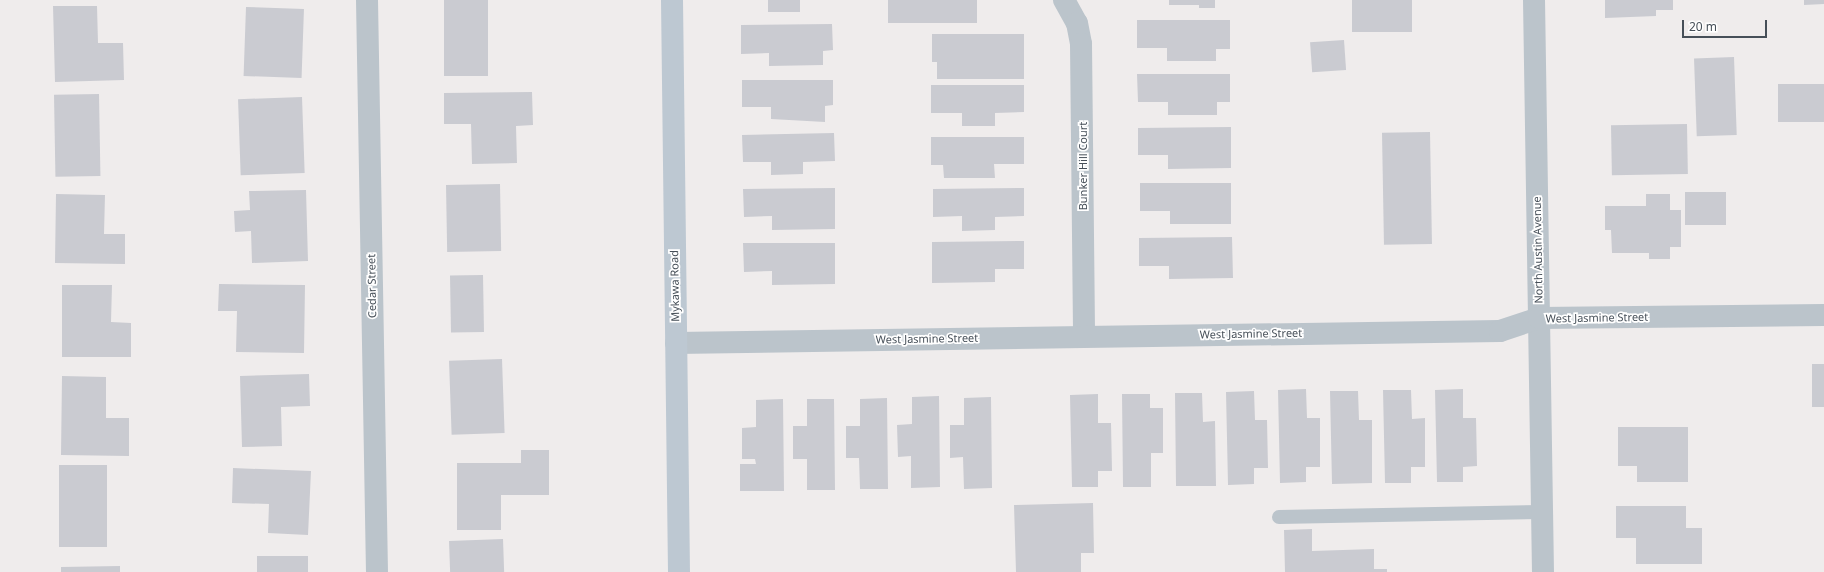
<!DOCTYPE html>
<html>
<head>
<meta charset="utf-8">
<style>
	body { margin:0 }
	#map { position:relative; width:1824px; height:572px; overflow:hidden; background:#efecec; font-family:"Noto Sans",sans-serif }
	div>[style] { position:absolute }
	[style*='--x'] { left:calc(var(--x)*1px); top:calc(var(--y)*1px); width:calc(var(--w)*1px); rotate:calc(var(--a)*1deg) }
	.building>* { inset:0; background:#cacbd1; transform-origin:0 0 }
	.lane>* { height:14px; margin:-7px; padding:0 7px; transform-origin:7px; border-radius:7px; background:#bbc4cb }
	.street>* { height:22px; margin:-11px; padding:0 11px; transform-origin:11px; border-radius:11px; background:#bbc4cb }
	.secondary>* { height:22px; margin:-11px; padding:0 11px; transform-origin:11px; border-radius:11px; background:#bdc8d2 }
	span { translate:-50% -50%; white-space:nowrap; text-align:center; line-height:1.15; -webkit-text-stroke:3.5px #fff; paint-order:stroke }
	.street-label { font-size:11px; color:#464f58 }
	.scale { position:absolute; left:1682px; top:20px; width:85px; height:18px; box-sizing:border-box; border:2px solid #464f58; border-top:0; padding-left:5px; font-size:12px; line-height:14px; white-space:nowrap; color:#464f58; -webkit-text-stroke:3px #fff; paint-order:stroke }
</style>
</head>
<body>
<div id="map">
	<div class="building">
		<i style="left:444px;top:0;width:44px;height:76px"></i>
		<i style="left:768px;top:0;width:32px;height:12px"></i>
		<i style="left:888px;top:0;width:89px;height:23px"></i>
		<i style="clip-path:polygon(1169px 0,1215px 0,1215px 8px,1199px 8px,1199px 5px,1169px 5px)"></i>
		<i style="left:1352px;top:0;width:60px;height:32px"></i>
		<i style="clip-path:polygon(1605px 0,1673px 0,1673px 10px,1656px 10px,1656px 16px,1605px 18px)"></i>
		<i style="clip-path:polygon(1804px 0,1824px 0,1824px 4px,1804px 5px)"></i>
		<i style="clip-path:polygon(53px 6px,97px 6px,98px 43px,123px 43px,124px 80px,55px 82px)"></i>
		<i style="left:246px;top:7px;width:58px;height:69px;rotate:2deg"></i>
		<i style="clip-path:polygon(1137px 20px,1230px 20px,1230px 49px,1216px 49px,1216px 61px,1167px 61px,1167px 48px,1137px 48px)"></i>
		<i style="clip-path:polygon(832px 24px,833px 50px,823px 51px,823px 65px,769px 66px,769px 53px,741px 54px,741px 25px)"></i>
		<i style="clip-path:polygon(932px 34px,1024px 34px,1024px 79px,937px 79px,937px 62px,932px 62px)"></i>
		<i style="left:1344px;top:40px;width:30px;height:34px;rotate:86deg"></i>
		<i style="left:1734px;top:57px;width:78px;height:40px;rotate:88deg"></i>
		<i style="clip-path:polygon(1137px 74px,1230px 74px,1230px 102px,1217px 102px,1217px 115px,1168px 115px,1168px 102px,1138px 102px)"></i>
		<i style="clip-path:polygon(742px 80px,833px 80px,833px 105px,825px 106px,825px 122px,771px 119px,771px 107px,742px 107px)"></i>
		<i style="left:1824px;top:84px;width:38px;height:46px;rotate:90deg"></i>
		<i style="clip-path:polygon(931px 85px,1024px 85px,1024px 112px,995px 113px,995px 126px,962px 126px,962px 113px,931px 113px)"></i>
		<i style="clip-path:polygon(532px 92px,533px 125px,516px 126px,517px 163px,472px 164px,471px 124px,444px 124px,444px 93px)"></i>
		<i style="left:99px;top:94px;width:82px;height:45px;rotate:89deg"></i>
		<i style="left:302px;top:97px;width:76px;height:64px;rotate:88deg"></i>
		<i style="left:1687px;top:124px;width:50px;height:76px;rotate:89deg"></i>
		<i style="clip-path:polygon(1231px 127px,1231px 168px,1168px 169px,1168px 155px,1138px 155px,1138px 128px)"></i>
		<i style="left:1430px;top:132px;width:112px;height:48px;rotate:89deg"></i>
		<i style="clip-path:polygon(834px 133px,835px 161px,803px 162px,803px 174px,771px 175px,771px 162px,743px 162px,742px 135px)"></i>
		<i style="clip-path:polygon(931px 137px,1024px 137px,1024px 164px,994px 164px,995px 178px,944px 178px,943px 165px,931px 165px)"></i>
		<i style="clip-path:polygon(1140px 183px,1231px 183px,1231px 224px,1170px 224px,1170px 211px,1140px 211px)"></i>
		<i style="left:500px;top:184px;width:67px;height:54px;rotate:89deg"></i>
		<i style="clip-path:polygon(835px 188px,835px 229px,772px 230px,772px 216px,744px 217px,743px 189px)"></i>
		<i style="clip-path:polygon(1024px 188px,1024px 216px,995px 217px,995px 230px,962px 231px,962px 216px,933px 217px,933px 189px)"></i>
		<i style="clip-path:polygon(306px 190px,308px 261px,252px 263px,251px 231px,235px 232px,234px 211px,250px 210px,249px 191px)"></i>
		<i style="left:1685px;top:192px;width:41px;height:33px"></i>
		<i style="clip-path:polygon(56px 194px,105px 195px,104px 234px,125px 234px,125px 264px,55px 263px)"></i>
		<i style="clip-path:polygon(1646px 194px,1670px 194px,1670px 210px,1681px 210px,1681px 247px,1670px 247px,1670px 259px,1649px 259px,1649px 253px,1612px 253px,1611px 230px,1605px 230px,1605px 206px,1646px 206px)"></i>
		<i style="clip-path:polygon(1232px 237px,1233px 278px,1169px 279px,1169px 266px,1139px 266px,1139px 238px)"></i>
		<i style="clip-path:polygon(1024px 241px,1024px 269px,995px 269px,995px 282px,932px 283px,932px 242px)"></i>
		<i style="clip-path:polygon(743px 243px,835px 243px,835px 284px,772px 285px,772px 271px,744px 272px)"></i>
		<i style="left:483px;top:275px;width:57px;height:33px;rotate:89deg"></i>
		<i style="clip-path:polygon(219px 284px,305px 285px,304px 353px,236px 352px,237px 311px,218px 311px)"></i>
		<i style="clip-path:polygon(62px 285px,112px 285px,111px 322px,131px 323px,131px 357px,62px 357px)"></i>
		<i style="left:502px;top:359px;width:74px;height:53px;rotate:88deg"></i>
		<i style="left:1812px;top:364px;width:12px;height:43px"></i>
		<i style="clip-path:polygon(309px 374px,310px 406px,281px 407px,282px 446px,242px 447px,240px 376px)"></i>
		<i style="clip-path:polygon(62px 376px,106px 377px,106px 418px,129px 418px,129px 456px,61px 455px)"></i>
		<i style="clip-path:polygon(1306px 389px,1307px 418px,1320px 418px,1320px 467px,1306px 467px,1306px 482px,1280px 483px,1278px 390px)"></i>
		<i style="clip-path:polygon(1463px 389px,1463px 418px,1476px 418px,1477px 466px,1463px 467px,1463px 482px,1437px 482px,1435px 390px)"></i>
		<i style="clip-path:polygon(1383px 390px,1411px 390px,1412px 419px,1425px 418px,1425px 467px,1411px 467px,1411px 483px,1385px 483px)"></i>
		<i style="clip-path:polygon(1254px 391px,1255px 420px,1267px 420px,1268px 468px,1254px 468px,1254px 484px,1228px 485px,1226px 392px)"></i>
		<i style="clip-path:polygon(1330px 391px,1358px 391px,1359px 420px,1372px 420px,1372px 483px,1332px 484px)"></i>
		<i style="clip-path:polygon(1175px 393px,1202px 393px,1203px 422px,1215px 421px,1216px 486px,1176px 486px)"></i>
		<i style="clip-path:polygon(1098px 394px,1098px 423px,1111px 423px,1112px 471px,1098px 471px,1098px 487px,1072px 487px,1070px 395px)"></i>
		<i style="clip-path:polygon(1122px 394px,1150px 394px,1150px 408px,1163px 408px,1163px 453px,1151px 453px,1151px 487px,1123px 487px)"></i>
		<i style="clip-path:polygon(939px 396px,940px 487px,911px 488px,911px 456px,898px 457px,897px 425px,912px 424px,912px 397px)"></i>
		<i style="clip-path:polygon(991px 397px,992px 488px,964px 489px,963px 457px,950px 458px,950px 425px,964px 425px,964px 398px)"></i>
		<i style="clip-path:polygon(887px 398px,888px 489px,860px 489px,859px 458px,846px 458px,846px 426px,860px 426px,860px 399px)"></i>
		<i style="clip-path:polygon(783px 399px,784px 491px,740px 491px,740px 464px,756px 464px,755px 459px,742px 459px,742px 428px,756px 427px,756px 400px)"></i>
		<i style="clip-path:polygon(807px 399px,834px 399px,835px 490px,807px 490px,807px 459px,793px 459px,793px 426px,807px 426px)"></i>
		<i style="clip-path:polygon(1618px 427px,1688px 427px,1688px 482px,1637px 482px,1637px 466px,1618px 466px)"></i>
		<i style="clip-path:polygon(521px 450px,549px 450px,549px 495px,501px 495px,501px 530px,457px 530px,457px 463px,521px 463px)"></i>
		<i style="left:59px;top:465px;width:48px;height:82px"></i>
		<i style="clip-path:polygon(233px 468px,311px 471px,308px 535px,268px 533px,269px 504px,232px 503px)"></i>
		<i style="clip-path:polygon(1093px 503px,1094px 553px,1081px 553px,1081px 572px,1016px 572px,1014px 505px)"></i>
		<i style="clip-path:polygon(1616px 506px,1686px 506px,1686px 528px,1702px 528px,1702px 564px,1636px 564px,1636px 538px,1616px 538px)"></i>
		<i style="clip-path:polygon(1312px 529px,1312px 551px,1374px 549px,1374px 569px,1387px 569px,1387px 572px,1285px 572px,1284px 530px)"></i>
		<i style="left:503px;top:539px;width:33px;height:54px;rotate:88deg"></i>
		<i style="left:257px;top:556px;width:51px;height:16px"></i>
		<i style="clip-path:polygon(120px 566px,120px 572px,61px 572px,61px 567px)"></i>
	</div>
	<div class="lane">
		<i style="--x:1279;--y:517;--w:263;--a:-1.1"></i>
	</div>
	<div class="street">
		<i style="--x:367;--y:0;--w:572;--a:89"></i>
		<i style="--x:1064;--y:0;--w:26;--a:61"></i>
		<i style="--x:1077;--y:23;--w:21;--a:79"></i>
		<i style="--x:1081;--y:44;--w:292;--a:89.4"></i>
		<i style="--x:1534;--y:0;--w:572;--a:89.1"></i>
		<i style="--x:676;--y:343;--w:824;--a:-0.83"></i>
		<i style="--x:1500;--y:331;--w:41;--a:-18.4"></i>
		<i style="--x:1539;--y:318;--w:285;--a:-0.6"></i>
	</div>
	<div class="secondary">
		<i style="--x:672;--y:0;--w:572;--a:89.3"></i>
	</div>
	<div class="street-label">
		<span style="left:1083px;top:166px;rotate:-90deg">Bunker Hill Court</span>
		<span style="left:1538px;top:250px;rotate:-91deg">North Austin Avenue</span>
		<span style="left:372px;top:286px;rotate:-91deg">Cedar Street</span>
		<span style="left:675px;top:286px;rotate:-91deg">Mykawa Road</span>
		<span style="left:1597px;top:318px;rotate:-1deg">West Jasmine Street</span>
		<span style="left:1251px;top:334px;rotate:-1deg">West Jasmine Street</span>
		<span style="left:927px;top:339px;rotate:-1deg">West Jasmine Street</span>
	</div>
	<div class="scale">20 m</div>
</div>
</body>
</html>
